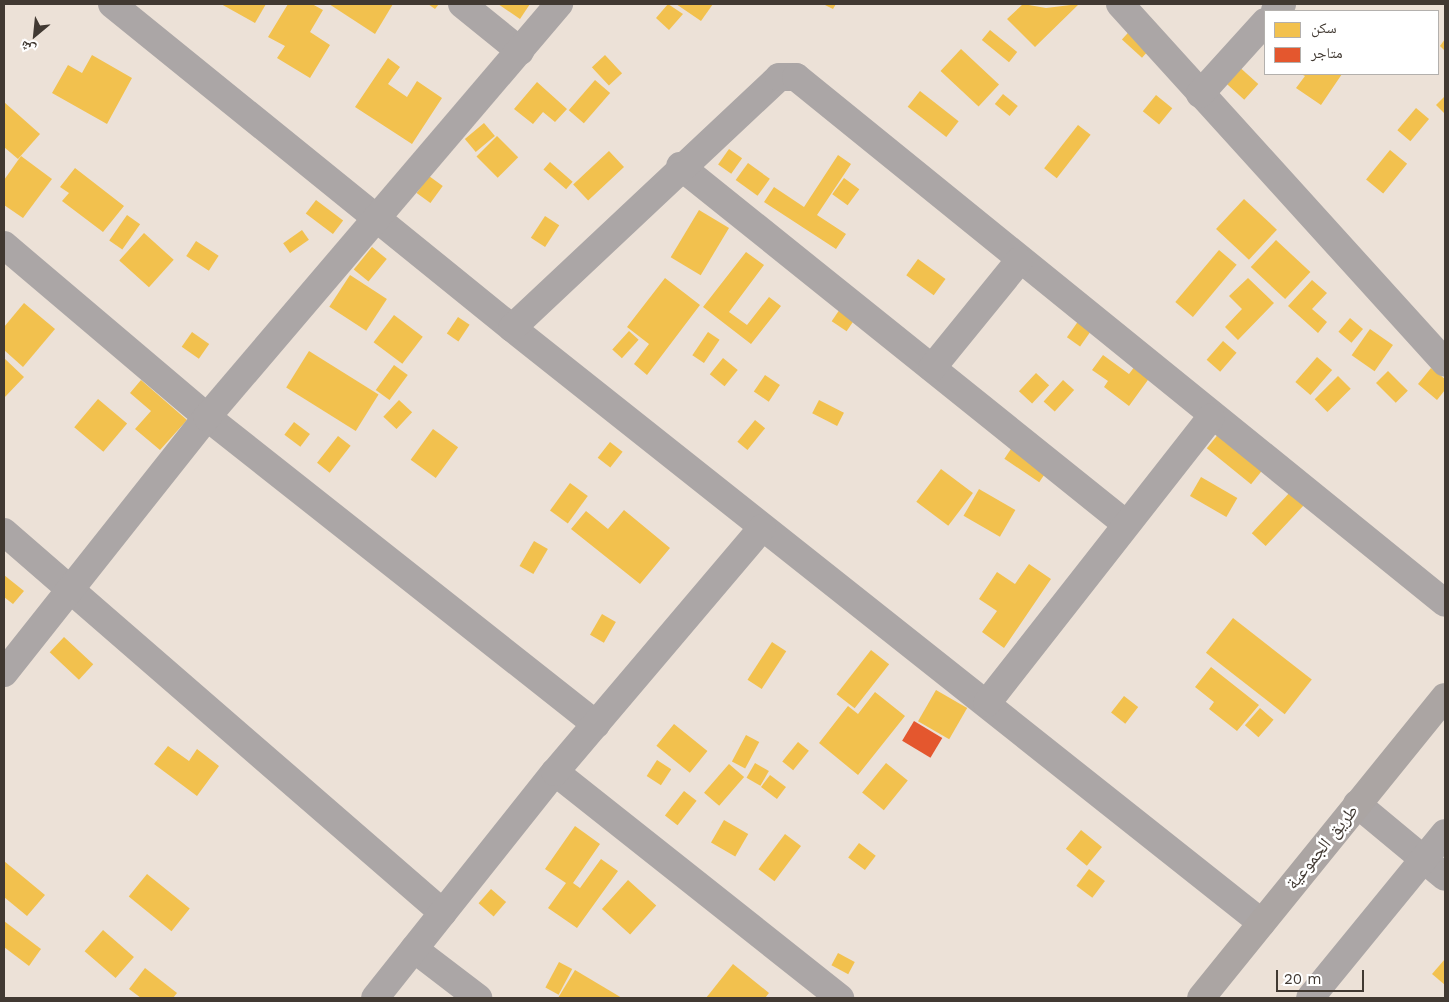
<!DOCTYPE html>
<html>
<head>
<meta charset="utf-8">
<style>
	body { margin:0 }
	#map { position:relative; width:1449px; height:1002px; overflow:hidden; background:#ece1d7; font-family:"Work Sans","Noto Naskh Arabic",sans-serif }
	div>[style] { position:absolute }
	[style*='--x'] { left:calc(var(--x)*1px); top:calc(var(--y)*1px); width:calc(var(--w)*1px); rotate:calc(var(--a)*1deg) }
	.homes>* { inset:0; background:#f2c14e; transform-origin:0 0 }
	.shops>* { inset:0; background:#e4572e; transform-origin:0 0 }
	.minor>* { height:28px; margin:-14px; padding:0 14px; transform-origin:14px; border-radius:14px; background:#aba6a6 }
	.secondary>* { height:28px; margin:-14px; padding:0 14px; transform-origin:14px; border-radius:14px; background:#aba5a3 }
	span { translate:-50% -50%; white-space:nowrap; text-align:center; line-height:1.15; -webkit-text-stroke:5px #fff; paint-order:stroke }
	.street-label { font-size:18px; color:#413932 }
	.frame { position:absolute; inset:0; border:5px solid #413932; pointer-events:none }
	.legend { position:absolute; left:1264px; top:10px; width:175px; height:65px; box-sizing:border-box; background:#fff; border:1px solid #b3b0ad; margin:0; padding:6px 9px; list-style:none; font-size:15px; color:#413932 }
	.legend li { display:flex; align-items:center; gap:10px; height:25px }
	.legend b { width:25px; border:1px solid #b3b0ad }
	.north { position:absolute; left:10px; top:10px; width:50px; height:50px; -webkit-text-stroke:4px #fff; paint-order:stroke; rotate:208deg; font-size:14px; font-weight:700; line-height:20px; text-align:center; color:#413932 }
	.north::after { content:''; display:block; margin:auto; width:18px; height:22px; background:#413932; clip-path:polygon(50% 0,100% 100%,50% 72%,0 100%) }
	.scale { position:absolute; left:1276px; top:970px; width:88px; height:22px; box-sizing:border-box; border:2px solid #413932; border-top:0; padding-left:6px; font-size:15px; line-height:18px; white-space:nowrap; color:#413932; -webkit-text-stroke:4px #fff; paint-order:stroke }
</style>
</head>
<body>
<div id="map">
	<div class="homes">
		<i style="clip-path:polygon(221px 4px,266px 4px,255px 23px)"></i>
		<i style="clip-path:polygon(288px 4px,312px 4px,323px 10px,310px 32px,330px 45px,310px 78px,277px 58px,285px 46px,268px 37px)"></i>
		<i style="clip-path:polygon(329px 4px,393px 4px,375px 34px)"></i>
		<i style="clip-path:polygon(428px 4px,439px 4px,435px 9px)"></i>
		<i style="clip-path:polygon(498px 4px,530px 4px,520px 19px)"></i>
		<i style="clip-path:polygon(668px 4px,683px 14px,669px 30px,656px 18px)"></i>
		<i style="clip-path:polygon(676px 4px,713px 4px,701px 21px)"></i>
		<i style="clip-path:polygon(823px 4px,836px 4px,833px 9px)"></i>
		<i style="clip-path:polygon(1023px 4px,1046px 8px,1079px 4px,1035px 47px,1007px 19px)"></i>
		<i style="left:1136px;top:24px;width:27px;height:21px;rotate:42deg"></i>
		<i style="left:990px;top:30px;width:35px;height:13px;rotate:39deg"></i>
		<i style="clip-path:polygon(1445px 39px,1445px 51px,1440px 46px)"></i>
		<i style="left:961px;top:49px;width:52px;height:30px;rotate:43deg"></i>
		<i style="clip-path:polygon(92px 55px,132px 78px,107px 124px,52px 93px,68px 65px,82px 73px)"></i>
		<i style="left:605px;top:55px;width:25px;height:18px;rotate:47deg"></i>
		<i style="clip-path:polygon(388px 58px,400px 67px,388px 84px,407px 97px,417px 81px,442px 98px,412px 144px,355px 107px)"></i>
		<i style="left:1236px;top:64px;width:30px;height:21px;rotate:42deg"></i>
		<i style="clip-path:polygon(1301px 74px,1342px 74px,1321px 105px,1296px 88px,1305px 76px)"></i>
		<i style="left:595px;top:80px;width:20px;height:40px;rotate:41deg"></i>
		<i style="clip-path:polygon(537px 82px,567px 109px,555px 122px,543px 112px,533px 124px,514px 109px)"></i>
		<i style="left:920px;top:91px;width:49px;height:20px;rotate:38deg"></i>
		<i style="left:1003px;top:94px;width:19px;height:13px;rotate:39deg"></i>
		<i style="left:1156px;top:95px;width:21px;height:21px;rotate:39deg"></i>
		<i style="clip-path:polygon(1445px 96px,1445px 114px,1436px 105px)"></i>
		<i style="clip-path:polygon(4px 102px,40px 134px,18px 159px,4px 147px)"></i>
		<i style="left:1416px;top:108px;width:17px;height:29px;rotate:40deg"></i>
		<i style="left:484px;top:123px;width:17px;height:25px;rotate:50deg"></i>
		<i style="left:1078px;top:125px;width:16px;height:55px;rotate:38deg"></i>
		<i style="left:497px;top:136px;width:30px;height:29px;rotate:45deg"></i>
		<i style="left:729px;top:149px;width:16px;height:19px;rotate:35deg"></i>
		<i style="left:1390px;top:150px;width:22px;height:38px;rotate:39deg"></i>
		<i style="left:609px;top:151px;width:22px;height:49px;rotate:47deg"></i>
		<i style="clip-path:polygon(838px 155px,851px 164px,817px 215px,846px 234px,836px 249px,764px 202px,774px 187px,804px 207px)"></i>
		<i style="clip-path:polygon(21px 156px,52px 179px,23px 218px,4px 205px,4px 180px)"></i>
		<i style="left:550px;top:162px;width:30px;height:10px;rotate:41deg"></i>
		<i style="left:748px;top:163px;width:27px;height:21px;rotate:36deg"></i>
		<i style="clip-path:polygon(75px 168px,124px 206px,103px 232px,62px 201px,69px 193px,60px 187px)"></i>
		<i style="left:429px;top:176px;width:17px;height:21px;rotate:36deg"></i>
		<i style="left:844px;top:178px;width:19px;height:20px;rotate:36deg"></i>
		<i style="left:1244px;top:199px;width:45px;height:41px;rotate:43deg"></i>
		<i style="left:316px;top:200px;width:34px;height:17px;rotate:37deg"></i>
		<i style="left:699px;top:210px;width:35px;height:55px;rotate:31deg"></i>
		<i style="left:127px;top:215px;width:16px;height:31px;rotate:35deg"></i>
		<i style="left:545px;top:216px;width:17px;height:26px;rotate:33deg"></i>
		<i style="left:302px;top:230px;width:12px;height:23px;rotate:55deg"></i>
		<i style="left:144px;top:233px;width:40px;height:37px;rotate:42deg"></i>
		<i style="left:1276px;top:240px;width:47px;height:37px;rotate:43deg"></i>
		<i style="left:196px;top:241px;width:27px;height:18px;rotate:33deg"></i>
		<i style="left:372px;top:247px;width:19px;height:29px;rotate:39deg"></i>
		<i style="left:1219px;top:250px;width:23px;height:68px;rotate:40deg"></i>
		<i style="clip-path:polygon(746px 252px,764px 265px,729px 312px,747px 325px,769px 297px,781px 306px,751px 344px,703px 307px)"></i>
		<i style="left:918px;top:259px;width:34px;height:20px;rotate:36deg"></i>
		<i style="left:350px;top:275px;width:44px;height:38px;rotate:33deg"></i>
		<i style="clip-path:polygon(665px 278px,700px 305px,647px 375px,634px 364px,649px 344px,627px 327px)"></i>
		<i style="clip-path:polygon(1248px 278px,1274px 303px,1238px 340px,1225px 327px,1242px 309px,1229px 296px)"></i>
		<i style="clip-path:polygon(1312px 280px,1327px 293px,1312px 309px,1327px 322px,1318px 333px,1288px 306px)"></i>
		<i style="clip-path:polygon(24px 303px,55px 329px,23px 367px,4px 350px,4px 327px)"></i>
		<i style="left:844px;top:303px;width:18px;height:22px;rotate:34deg"></i>
		<i style="left:394px;top:315px;width:36px;height:34px;rotate:37deg"></i>
		<i style="left:458px;top:317px;width:14px;height:20px;rotate:34deg"></i>
		<i style="left:1350px;top:318px;width:17px;height:18px;rotate:40deg"></i>
		<i style="left:1079px;top:320px;width:16px;height:21px;rotate:35deg"></i>
		<i style="left:1370px;top:329px;width:28px;height:32px;rotate:35deg"></i>
		<i style="left:629px;top:331px;width:13px;height:25px;rotate:42deg"></i>
		<i style="left:192px;top:332px;width:21px;height:18px;rotate:35deg"></i>
		<i style="left:708px;top:332px;width:14px;height:28px;rotate:34deg"></i>
		<i style="left:1223px;top:341px;width:18px;height:25px;rotate:41deg"></i>
		<i style="left:309px;top:351px;width:82px;height:43px;rotate:32deg"></i>
		<i style="clip-path:polygon(1103px 355px,1129px 374px,1138px 362px,1153px 373px,1129px 406px,1104px 387px,1108px 381px,1092px 370px)"></i>
		<i style="left:1317px;top:357px;width:20px;height:33px;rotate:41deg"></i>
		<i style="clip-path:polygon(4px 358px,24px 377px,4px 398px)"></i>
		<i style="left:723px;top:358px;width:19px;height:21px;rotate:39deg"></i>
		<i style="left:394px;top:365px;width:17px;height:31px;rotate:36deg"></i>
		<i style="clip-path:polygon(1431px 368px,1445px 379px,1445px 390px,1437px 400px,1418px 384px)"></i>
		<i style="left:1388px;top:371px;width:28px;height:17px;rotate:45deg"></i>
		<i style="left:1036px;top:373px;width:18px;height:25px;rotate:43deg"></i>
		<i style="left:765px;top:375px;width:18px;height:20px;rotate:34deg"></i>
		<i style="left:1338px;top:376px;width:18px;height:33px;rotate:45deg"></i>
		<i style="clip-path:polygon(141px 380px,187px 420px,160px 450px,135px 429px,151px 411px,130px 393px)"></i>
		<i style="left:1063px;top:380px;width:15px;height:29px;rotate:42deg"></i>
		<i style="left:98px;top:399px;width:38px;height:37px;rotate:40deg"></i>
		<i style="left:399px;top:400px;width:18px;height:23px;rotate:43deg"></i>
		<i style="left:819px;top:400px;width:28px;height:15px;rotate:27deg"></i>
		<i style="left:755px;top:420px;width:13px;height:28px;rotate:39deg"></i>
		<i style="left:294px;top:422px;width:20px;height:16px;rotate:37deg"></i>
		<i style="left:433px;top:429px;width:31px;height:38px;rotate:36deg"></i>
		<i style="left:1220px;top:432px;width:57px;height:21px;rotate:39deg"></i>
		<i style="left:338px;top:436px;width:16px;height:34px;rotate:38deg"></i>
		<i style="left:610px;top:442px;width:16px;height:20px;rotate:38deg"></i>
		<i style="left:1015px;top:443px;width:42px;height:19px;rotate:34deg"></i>
		<i style="left:941px;top:469px;width:40px;height:41px;rotate:37deg"></i>
		<i style="left:1201px;top:477px;width:42px;height:22px;rotate:30deg"></i>
		<i style="left:570px;top:483px;width:22px;height:34px;rotate:36deg"></i>
		<i style="left:979px;top:489px;width:42px;height:31px;rotate:30deg"></i>
		<i style="left:1292px;top:490px;width:19px;height:59px;rotate:43deg"></i>
		<i style="clip-path:polygon(624px 510px,670px 548px,640px 584px,571px 529px,586px 511px,608px 529px)"></i>
		<i style="left:534px;top:541px;width:16px;height:29px;rotate:30deg"></i>
		<i style="clip-path:polygon(1029px 564px,1051px 579px,1004px 648px,982px 632px,997px 611px,979px 599px,997px 572px,1015px 584px)"></i>
		<i style="clip-path:polygon(4px 575px,24px 591px,13px 604px,4px 597px)"></i>
		<i style="left:602px;top:614px;width:16px;height:24px;rotate:30deg"></i>
		<i style="left:1233px;top:618px;width:100px;height:44px;rotate:38deg"></i>
		<i style="left:64px;top:637px;width:40px;height:21px;rotate:43deg"></i>
		<i style="left:772px;top:642px;width:17px;height:45px;rotate:33deg"></i>
		<i style="left:871px;top:650px;width:23px;height:56px;rotate:38deg"></i>
		<i style="clip-path:polygon(1211px 667px,1259px 705px,1237px 731px,1209px 709px,1214px 702px,1195px 687px)"></i>
		<i style="left:936px;top:690px;width:36px;height:36px;rotate:30deg"></i>
		<i style="clip-path:polygon(875px 692px,905px 716px,858px 775px,819px 743px,848px 706px,858px 714px)"></i>
		<i style="left:1124px;top:696px;width:18px;height:21px;rotate:38deg"></i>
		<i style="left:1260px;top:708px;width:18px;height:23px;rotate:41deg"></i>
		<i style="left:674px;top:724px;width:43px;height:28px;rotate:39deg"></i>
		<i style="left:746px;top:735px;width:15px;height:30px;rotate:28deg"></i>
		<i style="left:798px;top:742px;width:14px;height:25px;rotate:39deg"></i>
		<i style="clip-path:polygon(168px 746px,189px 761px,197px 749px,219px 766px,197px 796px,154px 764px)"></i>
		<i style="left:657px;top:760px;width:17px;height:19px;rotate:33deg"></i>
		<i style="left:755px;top:763px;width:16px;height:17px;rotate:30deg"></i>
		<i style="left:886px;top:763px;width:28px;height:38px;rotate:39deg"></i>
		<i style="left:729px;top:764px;width:20px;height:38px;rotate:41deg"></i>
		<i style="left:770px;top:775px;width:20px;height:15px;rotate:37deg"></i>
		<i style="left:684px;top:791px;width:16px;height:31px;rotate:38deg"></i>
		<i style="left:724px;top:820px;width:28px;height:26px;rotate:30deg"></i>
		<i style="clip-path:polygon(575px 826px,600px 844px,573px 883px,580px 888px,601px 859px,618px 871px,577px 928px,548px 908px,566px 883px,545px 869px)"></i>
		<i style="left:1081px;top:830px;width:27px;height:24px;rotate:39deg"></i>
		<i style="left:785px;top:834px;width:20px;height:44px;rotate:37deg"></i>
		<i style="left:859px;top:843px;width:21px;height:18px;rotate:37deg"></i>
		<i style="clip-path:polygon(4px 861px,45px 895px,27px 916px,4px 897px)"></i>
		<i style="left:1089px;top:869px;width:20px;height:21px;rotate:37deg"></i>
		<i style="left:147px;top:874px;width:55px;height:29px;rotate:39deg"></i>
		<i style="left:628px;top:880px;width:38px;height:39px;rotate:42deg"></i>
		<i style="left:491px;top:889px;width:20px;height:19px;rotate:41deg"></i>
		<i style="clip-path:polygon(4px 921px,41px 949px,29px 966px,4px 947px)"></i>
		<i style="left:103px;top:930px;width:41px;height:28px;rotate:41deg"></i>
		<i style="left:838px;top:953px;width:19px;height:14px;rotate:28deg"></i>
		<i style="clip-path:polygon(1445px 959px,1445px 985px,1432px 974px)"></i>
		<i style="left:559px;top:962px;width:15px;height:29px;rotate:28deg"></i>
		<i style="clip-path:polygon(733px 964px,769px 993px,765px 998px,706px 998px)"></i>
		<i style="clip-path:polygon(145px 968px,177px 993px,173px 998px,141px 998px,129px 989px)"></i>
		<i style="clip-path:polygon(575px 970px,622px 998px,558px 998px)"></i>
	</div>
	<div class="shops">
		<i style="left:914px;top:721px;width:33px;height:23px;rotate:31deg"></i>
	</div>
	<div class="minor">
		<i style="--x:112;--y:4;--w:515;--a:39.01"></i>
		<i style="--x:512;--y:328;--w:957;--a:38.43"></i>
		<i style="--x:462;--y:4;--w:75;--a:39"></i>
		<i style="--x:1120;--y:4;--w:484;--a:47.8"></i>
		<i style="--x:1275;--y:11;--w:10;--a:-45"></i>
		<i style="--x:1200;--y:94;--w:97;--a:-47.9"></i>
		<i style="--x:680;--y:166;--w:572;--a:38.75"></i>
		<i style="--x:4;--y:245;--w:266;--a:40.3"></i>
		<i style="--x:207;--y:417;--w:496;--a:38.3"></i>
		<i style="--x:512;--y:328;--w:366;--a:-43.2"></i>
		<i style="--x:779;--y:77;--w:17;--a:0"></i>
		<i style="--x:796;--y:77;--w:835;--a:39.02"></i>
		<i style="--x:932;--y:368;--w:138;--a:-50.9"></i>
		<i style="--x:4;--y:532;--w:581;--a:40.95"></i>
		<i style="--x:4;--y:673;--w:327;--a:-51.6"></i>
		<i style="--x:207;--y:417;--w:543;--a:-49.56"></i>
		<i style="--x:987;--y:703;--w:363;--a:-51.9"></i>
		<i style="--x:555;--y:772;--w:364;--a:38.4"></i>
		<i style="--x:1357;--y:804;--w:114;--a:39.7"></i>
		<i style="--x:414;--y:949;--w:81;--a:37.4"></i>
		<i style="--x:375;--y:998;--w:289;--a:-51.5"></i>
		<i style="--x:555;--y:772;--w:320;--a:-49.7"></i>
		<i style="--x:1310;--y:998;--w:213;--a:-50.7"></i>
	</div>
	<div class="secondary">
		<i style="--x:1201;--y:998;--w:387;--a:-51"></i>
	</div>
	<div class="street-label">
		<span style="left:1322px;top:847px;rotate:-51deg">طريق الجموعية</span>
	</div>
	<div class="frame"></div>
	<ul class="legend">
	<li><b style="height:14px;background:#f2c14e"></b>سكن</li>
	<li><b style="height:14px;background:#e4572e"></b>متاجر</li>
	</ul>
	<div class="north">ش</div>
	<div class="scale">20 m</div>
</div>
</body>
</html>
